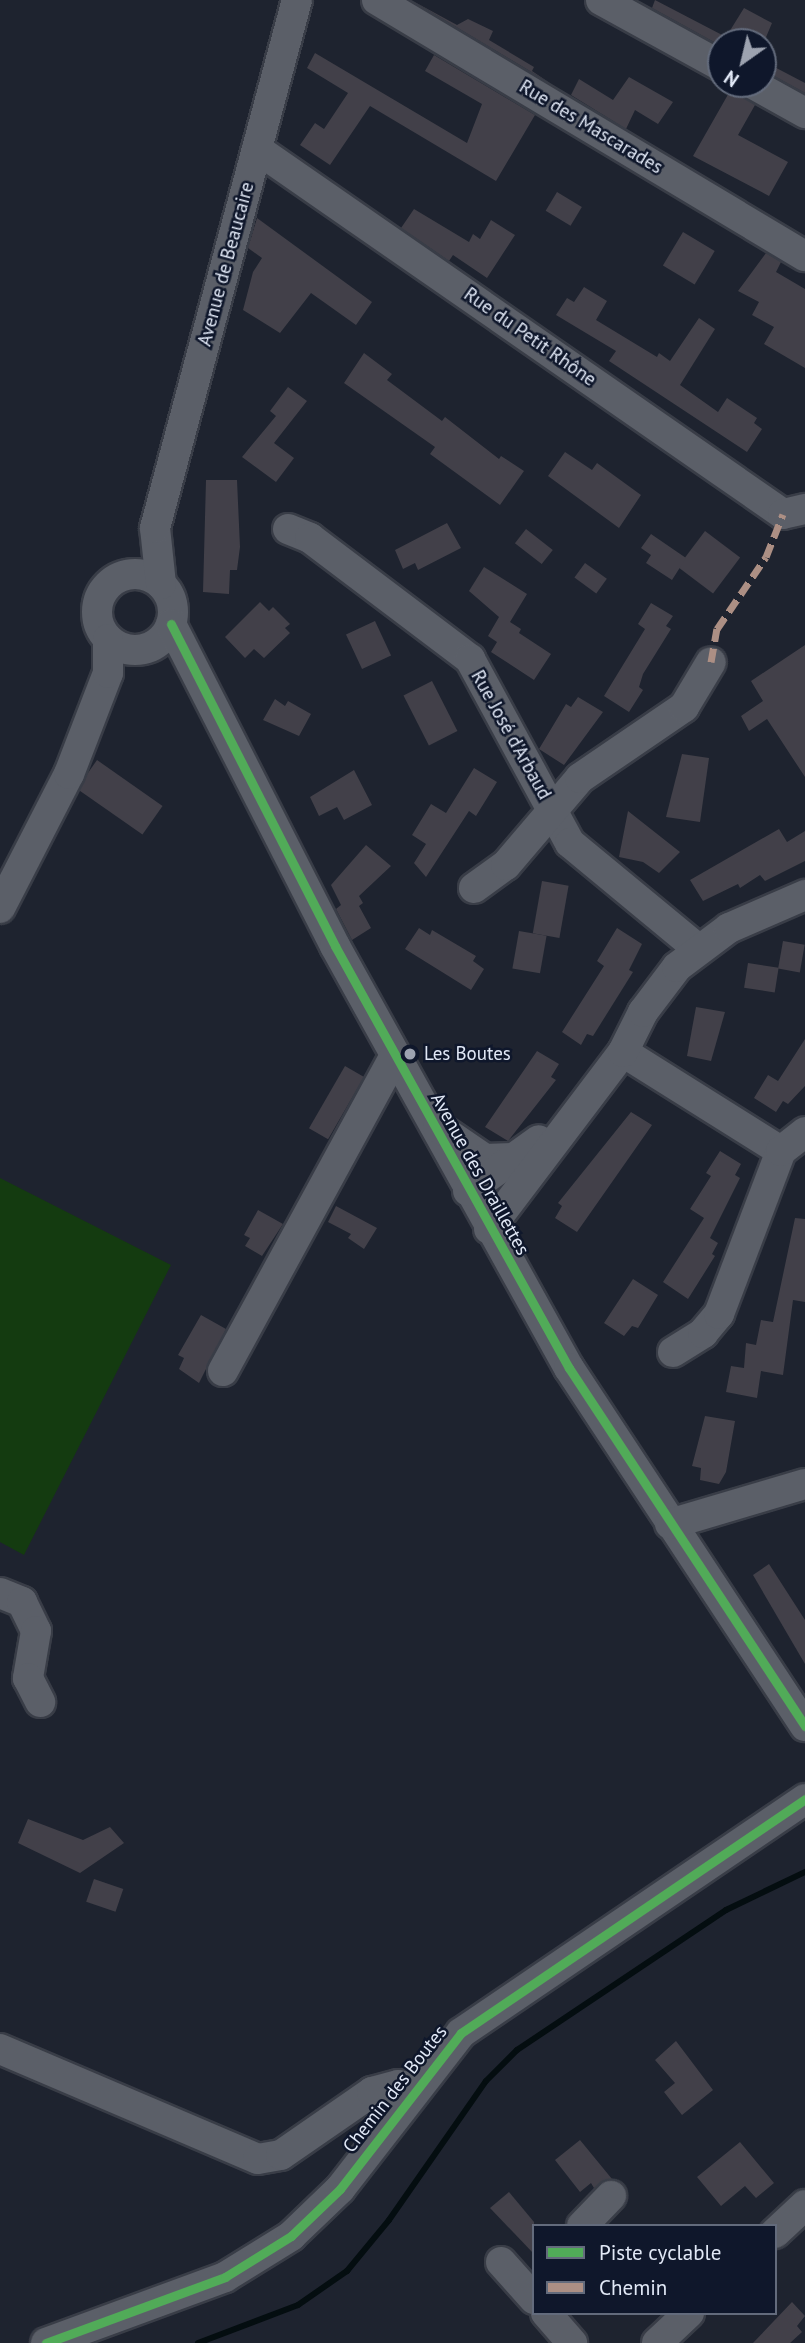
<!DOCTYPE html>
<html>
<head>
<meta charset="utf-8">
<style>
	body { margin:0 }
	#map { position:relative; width:805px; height:2343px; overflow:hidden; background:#1e232f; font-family:"PT Sans",sans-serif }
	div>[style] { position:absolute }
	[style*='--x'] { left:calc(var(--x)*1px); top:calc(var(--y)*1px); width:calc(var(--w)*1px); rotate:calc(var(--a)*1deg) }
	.green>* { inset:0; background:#143b10 }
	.stream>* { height:6px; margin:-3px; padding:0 3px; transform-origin:3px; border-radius:3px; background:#040d10 }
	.building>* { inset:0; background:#424049; transform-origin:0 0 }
	.roads { filter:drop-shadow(2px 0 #393d47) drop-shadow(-2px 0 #393d47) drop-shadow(0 2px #393d47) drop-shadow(0 -2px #393d47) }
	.minor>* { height:30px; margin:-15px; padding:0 15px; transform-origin:15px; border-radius:15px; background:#5b5f68 }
	.minor>.ring { margin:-15px; padding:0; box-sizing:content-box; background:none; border:30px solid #5b5f68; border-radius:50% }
	.quiet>* { height:7px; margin-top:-3.5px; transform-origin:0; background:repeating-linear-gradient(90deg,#ac8f84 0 14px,transparent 0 21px) }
	.cycleway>* { height:9px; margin:-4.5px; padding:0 4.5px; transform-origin:4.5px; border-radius:4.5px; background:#51ab58 }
	.dots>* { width:19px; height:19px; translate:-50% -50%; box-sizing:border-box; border:4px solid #0f172b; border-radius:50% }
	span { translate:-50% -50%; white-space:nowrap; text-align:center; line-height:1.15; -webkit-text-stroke:5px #0f172b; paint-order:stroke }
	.street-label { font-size:19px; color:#e1e8f6 }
	.poi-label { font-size:19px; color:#e1e8f6 }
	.left { translate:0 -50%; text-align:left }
	.legend { position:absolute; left:532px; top:2224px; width:245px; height:91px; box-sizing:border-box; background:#0f172b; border:2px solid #636b7c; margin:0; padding:9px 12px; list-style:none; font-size:21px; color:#e1e8f6 }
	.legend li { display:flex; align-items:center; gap:14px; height:35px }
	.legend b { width:35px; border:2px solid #636b7c }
	.north { position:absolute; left:707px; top:28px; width:70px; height:70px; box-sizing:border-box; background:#0f172b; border:2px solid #636b7c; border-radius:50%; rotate:214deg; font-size:19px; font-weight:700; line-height:28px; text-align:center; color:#e1e8f6 }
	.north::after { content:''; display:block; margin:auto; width:24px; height:32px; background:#9da3b0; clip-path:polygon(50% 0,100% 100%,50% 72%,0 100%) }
</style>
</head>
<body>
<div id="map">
	<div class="green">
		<i style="clip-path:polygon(0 1178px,171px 1265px,24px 1555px,0 1542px)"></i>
	</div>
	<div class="stream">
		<i style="--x:198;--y:2343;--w:107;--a:-20.8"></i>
		<i style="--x:298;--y:2305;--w:60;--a:-34.8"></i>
		<i style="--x:347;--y:2271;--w:66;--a:-50.5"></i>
		<i style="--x:389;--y:2220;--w:169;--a:-55.1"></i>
		<i style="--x:486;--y:2081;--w:44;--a:-45"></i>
		<i style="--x:517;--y:2050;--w:252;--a:-33.8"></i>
		<i style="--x:726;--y:1910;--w:88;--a:-25.7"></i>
	</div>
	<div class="building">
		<i style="clip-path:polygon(411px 0,457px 25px,468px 19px,493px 31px,489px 40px,534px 67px,532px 71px,553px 85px)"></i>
		<i style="clip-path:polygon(655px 0,726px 37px,744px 8px,772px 23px,764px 42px,721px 42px,721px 46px,652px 8px)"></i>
		<i style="clip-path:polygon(315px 53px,467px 143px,482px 104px,425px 71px,434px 55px,535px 115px,496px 181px,370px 106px,330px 165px,300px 145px,315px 123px,324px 129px,348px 93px,307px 68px)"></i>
		<i style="clip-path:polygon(763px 61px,805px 83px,805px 93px,763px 70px)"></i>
		<i style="clip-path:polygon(629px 77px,673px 102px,658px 124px,635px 110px,626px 129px,571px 95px,579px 79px,613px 100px)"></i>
		<i style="clip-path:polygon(734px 84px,738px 94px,755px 105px,738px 135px,788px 162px,769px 196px,693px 156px)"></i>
		<i style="left:557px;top:192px;width:29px;height:22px;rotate:31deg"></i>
		<i style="clip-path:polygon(414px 209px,469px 242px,473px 234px,480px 239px,491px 220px,515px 235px,487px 278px,453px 255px,449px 261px,401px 228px)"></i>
		<i style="clip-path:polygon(257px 218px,372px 302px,356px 325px,311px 293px,280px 333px,243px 310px,253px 272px,262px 258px,248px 248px)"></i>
		<i style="left:683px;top:232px;width:37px;height:39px;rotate:31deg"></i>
		<i style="clip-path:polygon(766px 253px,781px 262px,776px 272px,805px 289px,805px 368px,764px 344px,774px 327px,752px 315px,759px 302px,738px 291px)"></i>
		<i style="clip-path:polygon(584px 287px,607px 301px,596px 320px,657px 357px,659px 353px,670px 361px,699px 318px,715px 329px,680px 385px,718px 412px,727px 398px,757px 418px,754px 423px,762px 429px,747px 452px,609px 361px,616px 351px,556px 315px,567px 298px,574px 302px)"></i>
		<i style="clip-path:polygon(364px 353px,392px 374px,387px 380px,442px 421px,445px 417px,499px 459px,501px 456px,524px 471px,500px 505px,430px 454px,435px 447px,344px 383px)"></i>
		<i style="clip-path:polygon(288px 387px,307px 401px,274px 443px,294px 458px,276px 482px,242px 457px,276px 416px,270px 411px)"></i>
		<i style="clip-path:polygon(565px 452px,592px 470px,597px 463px,641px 495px,619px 528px,548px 476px)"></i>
		<i style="clip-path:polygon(206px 480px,237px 480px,240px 547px,237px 570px,230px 570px,229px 594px,203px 592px)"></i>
		<i style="clip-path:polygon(447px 523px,461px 548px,418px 570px,415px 563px,403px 569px,395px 550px)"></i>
		<i style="left:526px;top:529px;width:34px;height:18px;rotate:38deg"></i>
		<i style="left:705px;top:531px;width:44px;height:45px;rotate:37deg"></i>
		<i style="clip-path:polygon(651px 534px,686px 558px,672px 580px,646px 563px,651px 555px,641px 548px)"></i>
		<i style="left:585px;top:563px;width:27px;height:18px;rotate:36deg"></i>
		<i style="clip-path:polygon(484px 567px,527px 594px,510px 622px,521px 629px,519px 633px,551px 654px,534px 680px,491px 652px,497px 642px,488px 636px,499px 617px,469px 591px)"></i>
		<i style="clip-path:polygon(260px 602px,269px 611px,273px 607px,290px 624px,285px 628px,290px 633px,264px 658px,254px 649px,245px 658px,225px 637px)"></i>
		<i style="clip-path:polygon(651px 603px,673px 616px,666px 626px,671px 629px,643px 674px,639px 687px,643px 690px,629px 712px,604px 696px,645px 629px,638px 624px)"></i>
		<i style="left:375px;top:621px;width:38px;height:32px;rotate:65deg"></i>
		<i style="clip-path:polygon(805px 645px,805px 777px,767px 719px,749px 731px,741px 716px,763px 701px,751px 681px)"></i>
		<i style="left:432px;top:681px;width:56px;height:32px;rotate:63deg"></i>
		<i style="clip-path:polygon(578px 697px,603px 712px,564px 765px,539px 749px,566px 704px,571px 707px)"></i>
		<i style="clip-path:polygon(275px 699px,285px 706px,288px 701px,311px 714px,299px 736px,263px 720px)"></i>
		<i style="clip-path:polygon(682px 754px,709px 758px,700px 822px,666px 817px)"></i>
		<i style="left:97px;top:760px;width:80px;height:35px;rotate:35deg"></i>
		<i style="clip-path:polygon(474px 768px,497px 782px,476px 816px,469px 811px,426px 877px,414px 863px,426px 844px,412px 835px,431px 804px,446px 813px)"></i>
		<i style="clip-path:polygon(354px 770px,372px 805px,344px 820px,337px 807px,319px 816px,310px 797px)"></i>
		<i style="clip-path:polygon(628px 811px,680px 852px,659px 873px,643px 862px,619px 857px)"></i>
		<i style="clip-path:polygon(779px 829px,787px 842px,805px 831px,805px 861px,765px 881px,760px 875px,740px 888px,738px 884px,703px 901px,690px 880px)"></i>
		<i style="clip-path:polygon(366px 845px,391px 866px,359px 896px,363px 903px,359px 906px,371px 928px,352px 940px,336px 909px,341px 905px,331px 885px)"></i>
		<i style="left:542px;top:881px;width:27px;height:53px;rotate:10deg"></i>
		<i style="clip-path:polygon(419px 928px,430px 935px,432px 930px,476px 956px,473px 961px,484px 969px,471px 990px,405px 949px)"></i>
		<i style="clip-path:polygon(617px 928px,642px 944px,629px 970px,633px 972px,593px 1036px,587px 1034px,581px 1045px,562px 1032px,604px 966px,597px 961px)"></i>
		<i style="left:519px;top:931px;width:28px;height:38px;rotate:10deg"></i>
		<i style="left:783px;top:941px;width:22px;height:28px;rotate:10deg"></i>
		<i style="left:748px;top:963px;width:31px;height:25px;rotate:9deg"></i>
		<i style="clip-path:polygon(696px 1007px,725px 1012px,711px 1061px,687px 1056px)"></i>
		<i style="clip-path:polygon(805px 1039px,805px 1086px,788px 1104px,783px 1101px,776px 1112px,754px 1098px,768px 1075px,778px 1081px)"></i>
		<i style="clip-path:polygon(537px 1051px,559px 1064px,551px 1077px,556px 1080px,508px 1141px,485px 1127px)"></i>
		<i style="left:345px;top:1066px;width:22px;height:72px;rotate:30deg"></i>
		<i style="clip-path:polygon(631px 1112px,652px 1125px,577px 1232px,555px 1218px,562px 1206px,558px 1203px)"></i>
		<i style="clip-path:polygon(720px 1151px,741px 1164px,735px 1175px,740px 1178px,710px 1238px,718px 1243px,712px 1254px,715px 1256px,688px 1299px,663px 1282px,704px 1218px,690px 1209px,711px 1176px,706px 1173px)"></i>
		<i style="clip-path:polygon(336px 1206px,377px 1228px,364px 1249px,348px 1238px,351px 1234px,328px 1222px)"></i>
		<i style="clip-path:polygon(258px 1210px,283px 1224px,262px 1256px,245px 1246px,250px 1238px,244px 1235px)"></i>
		<i style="clip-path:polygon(795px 1218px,805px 1219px,805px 1302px,793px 1300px,783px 1375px,761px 1371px,757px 1398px,726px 1392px,731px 1366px,744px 1368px,746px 1343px,756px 1345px,761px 1320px,773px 1322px)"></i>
		<i style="clip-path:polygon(633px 1279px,658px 1295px,638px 1328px,632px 1326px,624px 1336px,604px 1323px)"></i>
		<i style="clip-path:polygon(201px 1315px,226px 1329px,199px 1383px,179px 1369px,184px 1358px,178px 1355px)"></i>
		<i style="clip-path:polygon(705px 1416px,735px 1421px,726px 1472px,719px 1484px,700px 1480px,701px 1468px,692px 1466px)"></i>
		<i style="clip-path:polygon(769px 1564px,805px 1620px,805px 1664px,753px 1575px)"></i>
		<i style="clip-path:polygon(28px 1819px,83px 1840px,110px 1827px,124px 1843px,80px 1873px,18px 1843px)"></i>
		<i style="left:94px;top:1879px;width:31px;height:24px;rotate:19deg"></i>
		<i style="clip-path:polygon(676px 2041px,713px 2090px,682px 2115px,664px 2092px,675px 2083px,655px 2060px)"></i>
		<i style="clip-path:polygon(580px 2140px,612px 2179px,594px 2188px,591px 2183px,580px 2192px,555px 2160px)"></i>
		<i style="clip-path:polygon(740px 2142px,774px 2183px,756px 2198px,745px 2186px,721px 2206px,697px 2177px)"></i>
		<i style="clip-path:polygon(509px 2192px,534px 2222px,534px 2254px,490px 2208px)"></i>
		<i style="clip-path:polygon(792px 2302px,805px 2316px,797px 2326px,802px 2332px,790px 2343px,753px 2343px)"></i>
	</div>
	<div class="roads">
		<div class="minor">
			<i style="--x:377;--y:0;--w:499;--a:30.9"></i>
			<i style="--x:601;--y:0;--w:137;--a:28.8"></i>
			<i style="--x:753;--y:84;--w:60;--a:29.1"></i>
			<i style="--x:257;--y:149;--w:640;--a:34.76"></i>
			<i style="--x:783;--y:514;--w:23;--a:-13"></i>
			<i style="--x:288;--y:529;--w:24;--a:22"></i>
			<i style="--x:310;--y:538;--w:201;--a:37.1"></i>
			<i style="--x:470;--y:659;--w:209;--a:61.5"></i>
			<i style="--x:570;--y:843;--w:165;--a:39.6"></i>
			<i class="ring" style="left:97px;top:574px;width:46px;height:46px"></i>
			<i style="--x:161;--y:584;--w:56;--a:-96.1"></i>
			<i style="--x:155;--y:528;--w:547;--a:-74.95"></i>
			<i style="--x:171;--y:624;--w:361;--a:63"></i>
			<i style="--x:335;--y:946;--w:483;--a:61"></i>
			<i style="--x:569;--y:1368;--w:429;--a:56.6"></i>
			<i style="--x:474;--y:888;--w:39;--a:-36"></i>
			<i style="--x:506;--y:865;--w:114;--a:-49.6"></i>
			<i style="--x:580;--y:778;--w:126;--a:-34.3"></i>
			<i style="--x:684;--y:707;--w:52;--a:-59"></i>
			<i style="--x:0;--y:908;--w:151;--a:-62.8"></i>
			<i style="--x:69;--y:774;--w:108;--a:-68.9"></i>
			<i style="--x:108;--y:673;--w:34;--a:-90"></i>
			<i style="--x:623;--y:1052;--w:186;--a:32.1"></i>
			<i style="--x:438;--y:1127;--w:57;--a:34.2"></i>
			<i style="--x:485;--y:1159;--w:34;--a:-2"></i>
			<i style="--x:468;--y:1191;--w:87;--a:-35.7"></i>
			<i style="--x:489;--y:1229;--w:222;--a:-52.9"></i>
			<i style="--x:623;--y:1052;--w:45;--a:-63.4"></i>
			<i style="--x:643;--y:1012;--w:56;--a:-52.9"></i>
			<i style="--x:677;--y:967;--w:65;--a:-36.9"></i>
			<i style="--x:729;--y:928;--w:83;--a:-23.5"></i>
			<i style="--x:673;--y:1352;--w:36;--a:-32"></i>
			<i style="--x:703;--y:1333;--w:25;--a:-50"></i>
			<i style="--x:719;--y:1314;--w:174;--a:-69.2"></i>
			<i style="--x:781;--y:1151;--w:31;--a:-38"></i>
			<i style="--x:223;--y:1371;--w:359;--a:-61.4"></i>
			<i style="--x:670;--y:1524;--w:141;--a:-16.5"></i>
			<i style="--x:0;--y:1593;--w:24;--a:22"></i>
			<i style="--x:22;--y:1602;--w:32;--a:64"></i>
			<i style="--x:36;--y:1631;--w:48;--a:99.7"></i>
			<i style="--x:28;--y:1678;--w:27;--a:63"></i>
			<i style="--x:0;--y:2049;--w:280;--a:23.1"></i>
			<i style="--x:258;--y:2159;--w:23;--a:-10"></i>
			<i style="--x:281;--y:2155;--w:111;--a:-34.7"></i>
			<i style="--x:372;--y:2092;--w:27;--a:-15"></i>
			<i style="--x:398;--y:2085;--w:19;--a:9"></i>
			<i style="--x:582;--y:2226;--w:42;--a:-46"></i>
			<i style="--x:775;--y:2233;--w:41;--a:-43"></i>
			<i style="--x:501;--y:2262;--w:50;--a:48.3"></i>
			<i style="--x:546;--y:2313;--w:40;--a:49"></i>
			<i style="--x:46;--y:2343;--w:191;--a:-20.2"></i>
			<i style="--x:225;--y:2277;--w:78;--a:-31.8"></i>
			<i style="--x:291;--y:2236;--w:68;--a:-43.8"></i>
			<i style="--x:340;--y:2189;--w:197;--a:-52.2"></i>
			<i style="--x:461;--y:2033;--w:416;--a:-34.2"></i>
			<i style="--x:657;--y:2343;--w:44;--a:-43.2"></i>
		</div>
	</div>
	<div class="quiet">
		<i style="--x:711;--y:662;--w:34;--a:-80"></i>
		<i style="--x:717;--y:629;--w:87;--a:-55.8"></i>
		<i style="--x:766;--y:557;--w:46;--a:-68.4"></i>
	</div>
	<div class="cycleway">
		<i style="--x:171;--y:624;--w:361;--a:63"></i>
		<i style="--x:335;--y:946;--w:483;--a:61"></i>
		<i style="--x:569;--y:1368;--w:429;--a:56.6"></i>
		<i style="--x:46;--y:2343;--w:191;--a:-20.2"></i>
		<i style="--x:225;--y:2277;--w:78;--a:-31.8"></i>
		<i style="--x:291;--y:2236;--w:68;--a:-43.8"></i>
		<i style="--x:340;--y:2189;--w:197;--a:-52.2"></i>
		<i style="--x:461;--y:2033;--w:416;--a:-34.2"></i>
	</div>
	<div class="dots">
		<i style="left:410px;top:1054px;background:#9da3b0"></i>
	</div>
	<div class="street-label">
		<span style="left:591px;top:127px;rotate:31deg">Rue des Mascarades</span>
		<span style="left:226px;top:264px;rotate:-75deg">Avenue de Beaucaire</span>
		<span style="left:530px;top:337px;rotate:35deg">Rue du Petit Rhône</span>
		<span style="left:511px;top:735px;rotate:61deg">Rue José d'Arbaud</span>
		<span style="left:480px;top:1174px;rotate:61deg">Avenue des Draillettes</span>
		<span style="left:395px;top:2089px;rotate:-52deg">Chemin des Boutes</span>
	</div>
	<div class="poi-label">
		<span class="left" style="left:424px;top:1054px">Les Boutes</span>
	</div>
	<ul class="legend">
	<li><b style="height:9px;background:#51ab58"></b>Piste cyclable</li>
	<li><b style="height:9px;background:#ac8f84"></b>Chemin</li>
	</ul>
	<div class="north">N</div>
</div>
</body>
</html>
